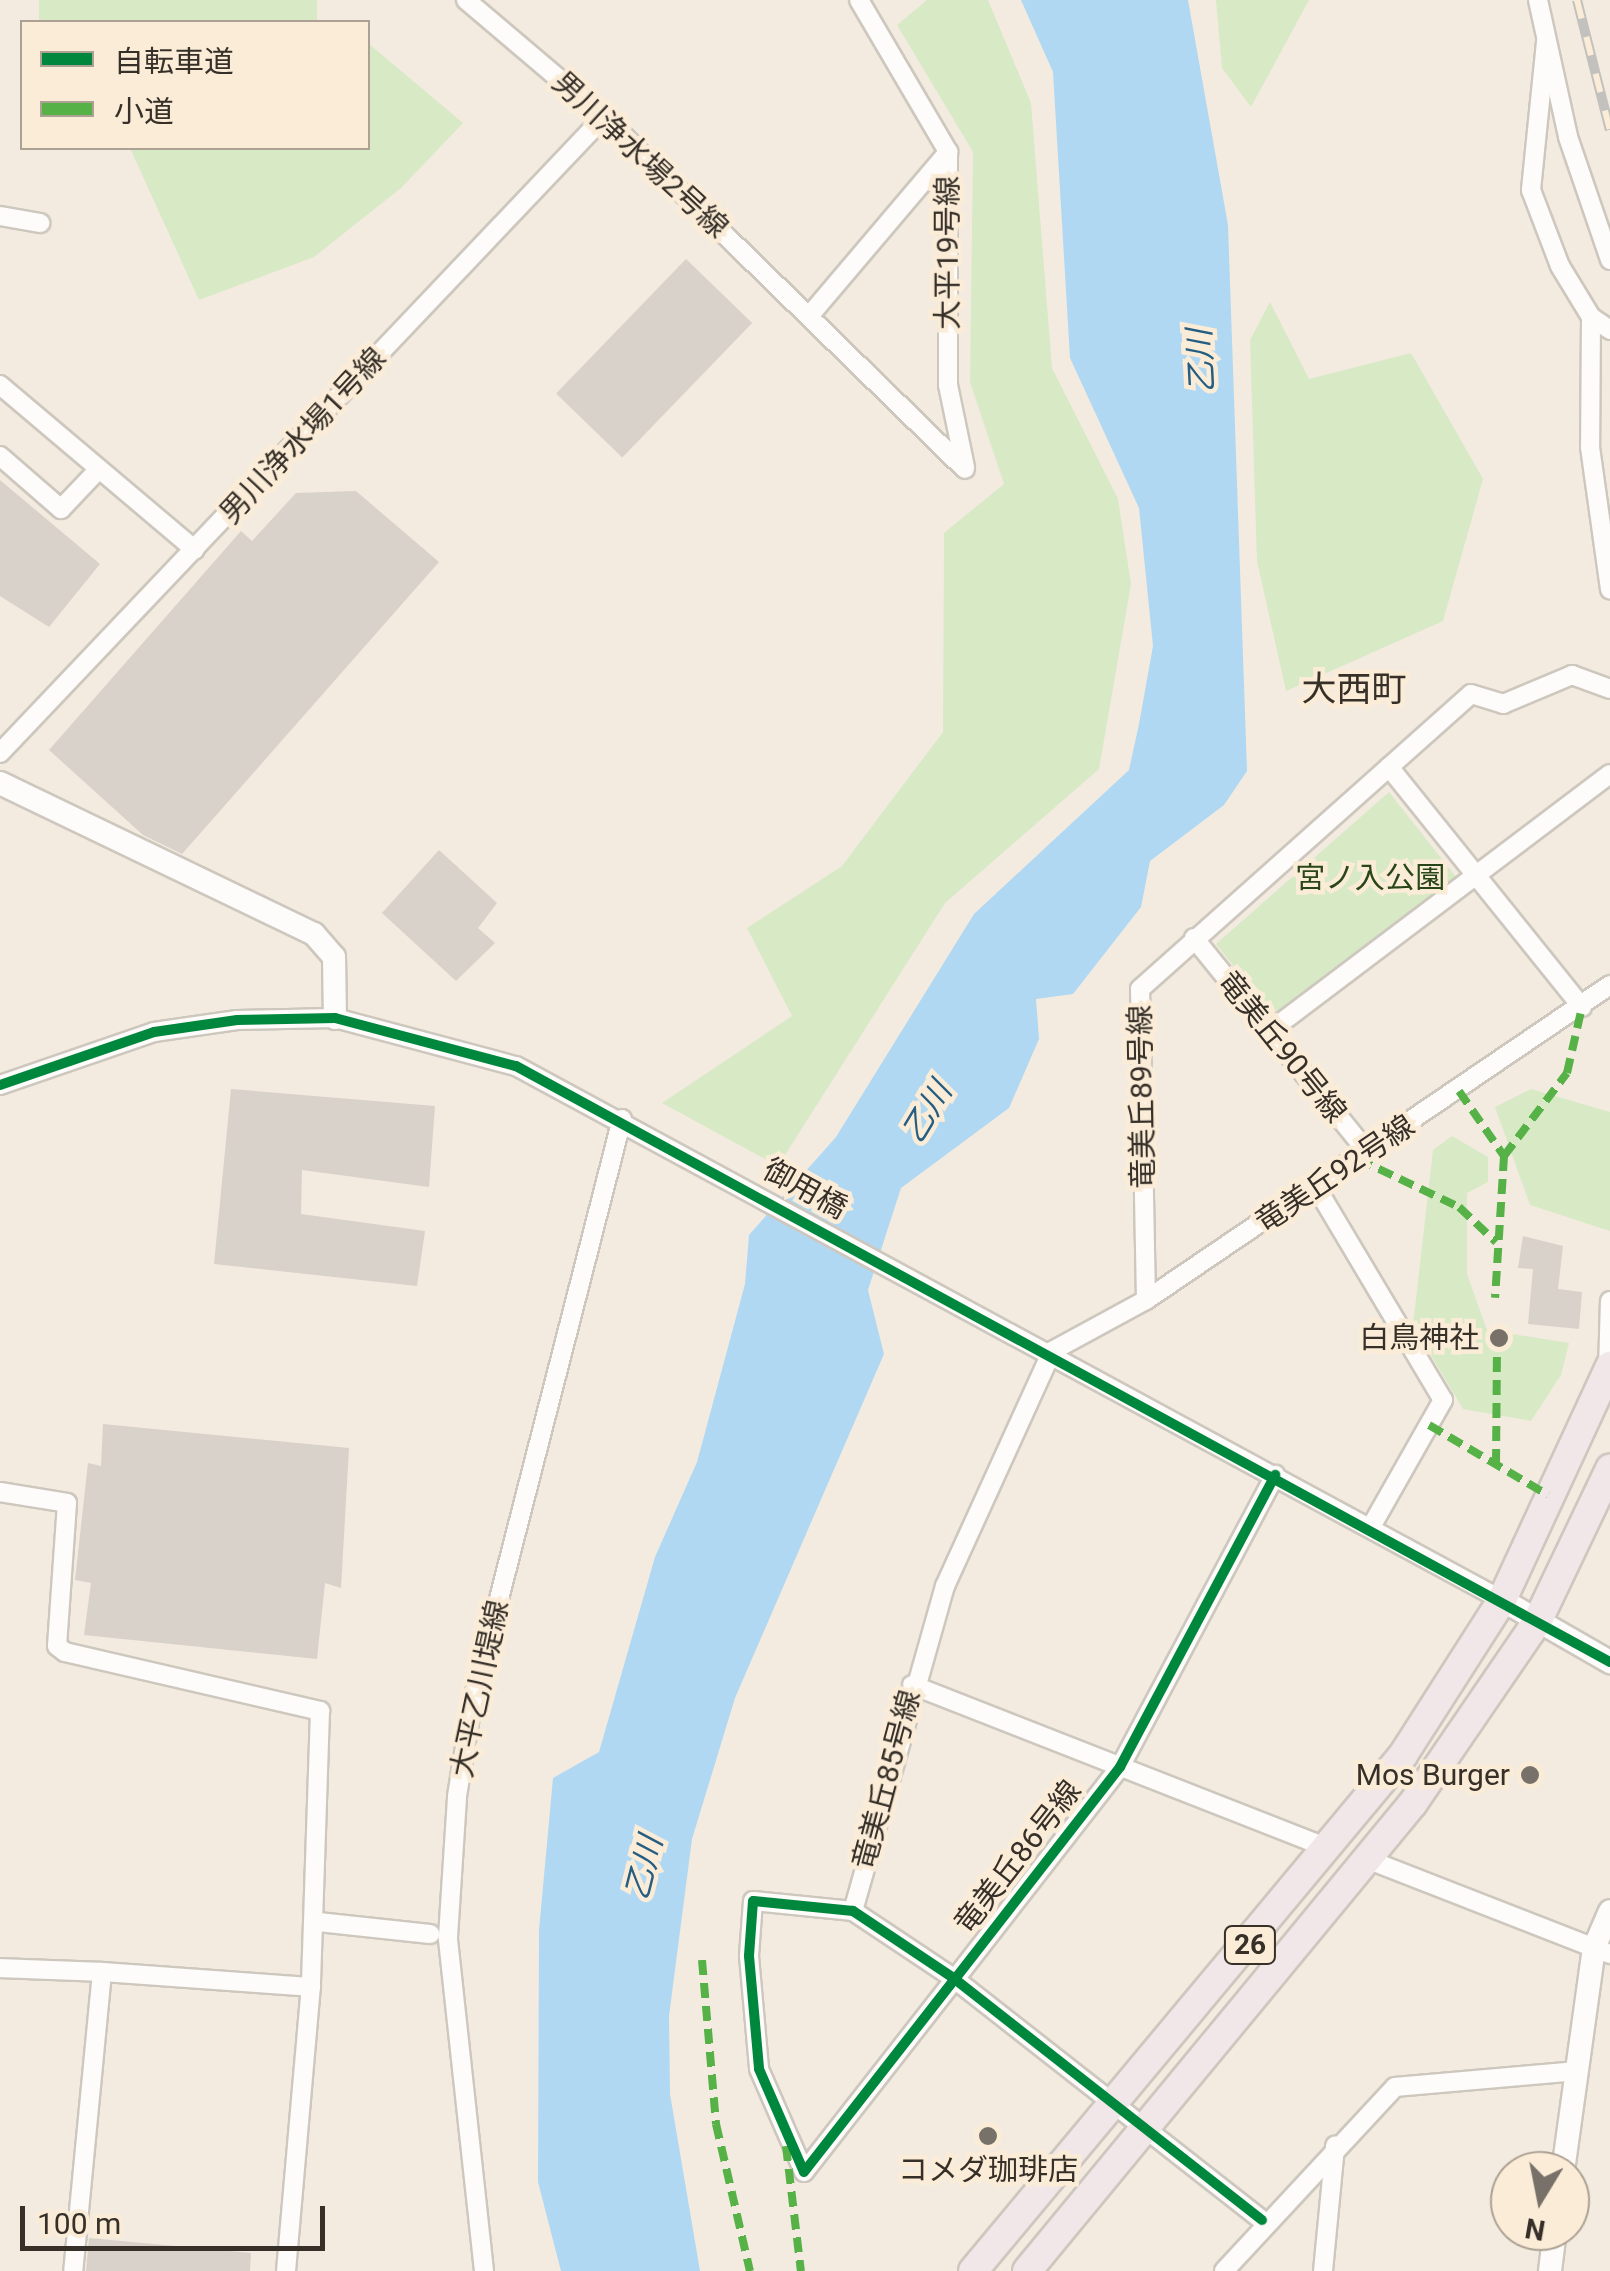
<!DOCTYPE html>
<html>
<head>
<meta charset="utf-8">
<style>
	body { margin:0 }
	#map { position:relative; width:1610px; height:2271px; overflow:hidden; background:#f3ebe0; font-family:Roboto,"Noto Sans JP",sans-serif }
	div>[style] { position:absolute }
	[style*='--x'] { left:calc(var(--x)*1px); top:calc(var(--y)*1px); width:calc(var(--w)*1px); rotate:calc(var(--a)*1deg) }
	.green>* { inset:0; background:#d8e9c6; transform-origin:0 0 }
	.water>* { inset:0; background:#b0d8f2 }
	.building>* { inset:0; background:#d9d2ca; transform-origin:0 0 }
	.roads { filter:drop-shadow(2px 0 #cdc7be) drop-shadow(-2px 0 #cdc7be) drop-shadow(0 2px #cdc7be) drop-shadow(0 -2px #cdc7be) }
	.minor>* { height:18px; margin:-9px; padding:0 9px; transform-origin:9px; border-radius:9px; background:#fdfcfa }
	.tertiary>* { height:22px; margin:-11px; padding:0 11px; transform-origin:11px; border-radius:11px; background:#fdfcfa }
	.primary>* { height:28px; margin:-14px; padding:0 14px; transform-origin:14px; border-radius:14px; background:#f1e6e8 }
	.rail>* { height:10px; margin-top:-5px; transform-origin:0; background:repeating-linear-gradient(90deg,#fbecd8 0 19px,#c3c1be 0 38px); box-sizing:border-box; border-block:2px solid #c3c1be }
	.quiet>* { height:8px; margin-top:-4px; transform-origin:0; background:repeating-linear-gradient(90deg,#56b246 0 15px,transparent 0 23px) }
	.cycleway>* { height:10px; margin:-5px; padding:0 5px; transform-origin:5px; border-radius:5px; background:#00873e }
	.dots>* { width:28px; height:28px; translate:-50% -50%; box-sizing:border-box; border:5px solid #fbecd8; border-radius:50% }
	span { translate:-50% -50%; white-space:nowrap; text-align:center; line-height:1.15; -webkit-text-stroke:9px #fbecd8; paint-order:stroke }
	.shield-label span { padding:2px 8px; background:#fbecd8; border:2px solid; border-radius:8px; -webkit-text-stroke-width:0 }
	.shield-label { font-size:28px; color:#363029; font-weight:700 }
	.street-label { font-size:30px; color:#363029 }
	.park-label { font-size:30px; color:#284617 }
	.poi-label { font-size:30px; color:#363029 }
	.right { translate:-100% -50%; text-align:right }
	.water-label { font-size:32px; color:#255e81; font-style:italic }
	.quarter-label { font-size:35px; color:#363029 }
	.legend { position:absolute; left:20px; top:20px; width:350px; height:130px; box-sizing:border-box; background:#fbecd8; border:2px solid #aca192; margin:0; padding:12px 18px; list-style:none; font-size:30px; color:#363029 }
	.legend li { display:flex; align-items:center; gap:20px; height:50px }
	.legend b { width:50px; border:2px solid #aca192 }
	.north { position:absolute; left:1490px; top:2151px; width:100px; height:100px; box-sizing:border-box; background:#fbecd8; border:2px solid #aca192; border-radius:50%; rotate:190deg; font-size:28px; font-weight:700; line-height:40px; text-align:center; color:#363029 }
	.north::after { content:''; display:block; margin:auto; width:35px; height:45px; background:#787169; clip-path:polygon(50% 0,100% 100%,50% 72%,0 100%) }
	.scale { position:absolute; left:20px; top:2206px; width:305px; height:45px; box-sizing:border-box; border:5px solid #363029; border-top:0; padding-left:12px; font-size:30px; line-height:35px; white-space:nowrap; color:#363029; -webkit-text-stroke:8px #fbecd8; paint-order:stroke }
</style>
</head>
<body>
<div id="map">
	<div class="green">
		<i style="left:39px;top:0;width:278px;height:27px"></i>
		<i style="clip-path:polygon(927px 0,988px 0,1031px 103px,1052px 368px,1118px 499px,1131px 584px,1099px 769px,945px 903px,778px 1166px,662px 1103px,792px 1016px,747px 928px,842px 866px,943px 732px,944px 533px,1004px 484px,970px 382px,973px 152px,897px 25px)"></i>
		<i style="clip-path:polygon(1216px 0,1309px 0,1251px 107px,1222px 68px)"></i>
		<i style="clip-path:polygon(368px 43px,463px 123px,401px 188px,314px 257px,199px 300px,130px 148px,368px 148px)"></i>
		<i style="clip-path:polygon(1270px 302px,1309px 379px,1411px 353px,1483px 479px,1443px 621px,1286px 691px,1257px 561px,1250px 340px)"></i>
		<i style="clip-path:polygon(1389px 792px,1456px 877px,1272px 1015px,1216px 944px)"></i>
		<i style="clip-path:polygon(1531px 1089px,1610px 1112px,1610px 1231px,1530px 1205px,1495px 1107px)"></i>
		<i style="clip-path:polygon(1452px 1136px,1488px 1157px,1488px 1182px,1467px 1193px,1467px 1274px,1487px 1330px,1569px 1343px,1561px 1375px,1531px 1421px,1463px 1409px,1413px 1325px,1433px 1150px)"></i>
	</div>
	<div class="water">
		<i style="clip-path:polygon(1021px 0,1188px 0,1228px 225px,1247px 771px,1224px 805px,1150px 861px,1141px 907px,1073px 994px,1036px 999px,1039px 1039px,1009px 1108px,901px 1188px,868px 1290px,884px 1354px,735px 1698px,692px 1839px,669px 2016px,670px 2094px,700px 2271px,561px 2271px,538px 2182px,539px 1930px,553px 1778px,599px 1752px,655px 1557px,697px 1462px,745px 1284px,749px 1235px,836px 1137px,974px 914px,1129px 770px,1139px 724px,1153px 646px,1139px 508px,1070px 358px,1053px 72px)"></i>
	</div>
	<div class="building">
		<i style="left:686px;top:259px;width:92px;height:187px;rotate:44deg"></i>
		<i style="clip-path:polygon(0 480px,100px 564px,49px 627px,0 596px)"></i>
		<i style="clip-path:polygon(356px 491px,439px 562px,182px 854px,143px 835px,49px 750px,241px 531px,252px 541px,296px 493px)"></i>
		<i style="clip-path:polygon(439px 850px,497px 903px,478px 928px,495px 943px,456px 981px,382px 913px)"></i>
		<i style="clip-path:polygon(231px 1089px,435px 1106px,429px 1187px,302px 1170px,301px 1214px,425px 1231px,417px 1286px,214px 1264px)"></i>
		<i style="clip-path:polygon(1523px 1236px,1563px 1246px,1558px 1289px,1582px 1292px,1579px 1329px,1528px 1324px,1533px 1269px,1518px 1268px)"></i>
		<i style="clip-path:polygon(103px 1424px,349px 1448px,341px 1588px,325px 1583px,317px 1659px,84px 1635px,91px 1583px,75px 1580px,88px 1463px,101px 1466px)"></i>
		<i style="clip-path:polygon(89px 2238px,251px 2253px,250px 2271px,86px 2271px)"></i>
	</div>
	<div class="roads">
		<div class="minor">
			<i style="--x:466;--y:0;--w:181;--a:40.3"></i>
			<i style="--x:604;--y:117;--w:504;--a:44.28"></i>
			<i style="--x:859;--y:0;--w:176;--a:59.6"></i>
			<i style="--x:948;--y:152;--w:233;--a:90"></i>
			<i style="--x:948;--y:385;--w:84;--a:78.3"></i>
			<i style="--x:1538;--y:0;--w:140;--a:77.6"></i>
			<i style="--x:1568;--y:137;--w:130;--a:71.1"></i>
			<i style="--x:1546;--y:42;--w:149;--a:95.8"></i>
			<i style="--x:1531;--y:190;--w:81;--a:69.1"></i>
			<i style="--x:1560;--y:266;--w:60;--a:58.7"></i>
			<i style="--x:1591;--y:317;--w:23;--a:34"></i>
			<i style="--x:0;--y:216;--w:41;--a:9.9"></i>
			<i style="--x:810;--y:315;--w:214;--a:-49.7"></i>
			<i style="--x:1591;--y:317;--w:130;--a:90.4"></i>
			<i style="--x:1590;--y:447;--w:144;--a:82"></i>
			<i style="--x:0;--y:385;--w:255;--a:40.2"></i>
			<i style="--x:0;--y:456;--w:81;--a:41"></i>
			<i style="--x:61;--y:509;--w:55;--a:-46.5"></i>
			<i style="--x:0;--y:753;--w:877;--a:-46.48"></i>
			<i style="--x:1389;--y:767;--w:308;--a:51.2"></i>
			<i style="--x:1194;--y:938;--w:264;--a:51"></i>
			<i style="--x:1360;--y:1143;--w:16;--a:97"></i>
			<i style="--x:1270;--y:1031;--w:426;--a:-37.1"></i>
			<i style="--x:0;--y:1085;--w:163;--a:-19"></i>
			<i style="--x:154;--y:1032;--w:84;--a:-8.2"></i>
			<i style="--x:237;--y:1020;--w:98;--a:-1.2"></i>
			<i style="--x:335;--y:1018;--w:187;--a:14.9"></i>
			<i style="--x:516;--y:1066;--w:1121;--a:28.44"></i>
			<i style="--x:1316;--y:1187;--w:248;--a:59.2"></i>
			<i style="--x:1443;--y:1400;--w:146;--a:119.6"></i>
			<i style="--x:1146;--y:1300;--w:311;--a:-91.1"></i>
			<i style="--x:1140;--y:989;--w:443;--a:-41.7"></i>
			<i style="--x:1471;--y:694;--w:34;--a:17"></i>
			<i style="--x:1503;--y:704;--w:75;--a:-22.8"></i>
			<i style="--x:1572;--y:675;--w:40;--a:20.2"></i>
			<i style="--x:1608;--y:1371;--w:70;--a:-88.4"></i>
			<i style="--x:0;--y:1492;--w:68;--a:9.3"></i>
			<i style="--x:67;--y:1503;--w:143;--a:94"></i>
			<i style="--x:57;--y:1646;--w:10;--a:37"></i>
			<i style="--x:65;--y:1652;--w:262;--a:13"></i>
			<i style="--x:320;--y:1711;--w:276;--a:91.9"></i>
			<i style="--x:311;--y:1987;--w:210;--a:-175.9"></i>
			<i style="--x:102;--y:1972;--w:300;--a:95.5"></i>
			<i style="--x:912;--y:1685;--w:449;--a:21.4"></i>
			<i style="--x:1369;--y:1860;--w:259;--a:21.3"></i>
			<i style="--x:853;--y:1911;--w:338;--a:-74.2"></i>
			<i style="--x:945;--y:1586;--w:258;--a:-65.5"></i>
			<i style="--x:1052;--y:1351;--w:107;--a:-28.5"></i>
			<i style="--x:1146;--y:1300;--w:561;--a:-34.17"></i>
			<i style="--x:318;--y:1922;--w:113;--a:6.1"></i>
			<i style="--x:0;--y:1968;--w:102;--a:2.2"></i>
			<i style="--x:1262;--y:2220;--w:390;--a:-141.9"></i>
			<i style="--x:955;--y:1979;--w:123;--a:-146.3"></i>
			<i style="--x:853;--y:1911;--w:100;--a:-174.3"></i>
			<i style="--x:753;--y:1901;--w:55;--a:94.2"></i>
			<i style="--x:749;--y:1956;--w:113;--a:84.9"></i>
			<i style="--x:759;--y:2069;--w:112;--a:66.4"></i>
			<i style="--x:804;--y:2172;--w:245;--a:-52"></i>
			<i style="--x:955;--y:1979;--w:269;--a:-52.1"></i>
			<i style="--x:1120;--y:1767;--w:331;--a:-62"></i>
			<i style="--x:286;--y:2271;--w:285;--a:-85"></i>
			<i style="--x:484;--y:2271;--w:336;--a:-96.2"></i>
			<i style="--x:448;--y:1937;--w:141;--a:-86.3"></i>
			<i style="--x:457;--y:1796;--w:93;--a:-80.7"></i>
			<i style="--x:472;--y:1704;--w:604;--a:-75.62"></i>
			<i style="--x:1224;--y:2271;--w:251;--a:-47.1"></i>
			<i style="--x:1395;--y:2087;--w:183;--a:-5"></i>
			<i style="--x:1323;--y:2271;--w:126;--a:-84.5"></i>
		</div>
		<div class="tertiary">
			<i style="--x:0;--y:783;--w:348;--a:25.7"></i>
			<i style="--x:314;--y:934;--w:30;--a:49"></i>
			<i style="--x:334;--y:957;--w:61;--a:89.1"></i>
			<i style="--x:1502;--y:1600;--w:125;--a:29.9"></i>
			<i style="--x:1563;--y:2171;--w:225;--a:-82.1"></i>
			<i style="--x:1594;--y:1948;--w:40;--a:-66.6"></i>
			<i style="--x:1550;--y:2271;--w:40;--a:-82.9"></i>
		</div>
		<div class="primary">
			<i style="--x:973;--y:2271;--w:672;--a:-50.19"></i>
			<i style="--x:1403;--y:1755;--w:184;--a:-57.4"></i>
			<i style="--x:1502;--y:1600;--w:258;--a:-65.2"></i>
			<i style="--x:1027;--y:2271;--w:607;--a:-50.48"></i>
			<i style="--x:1413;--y:1803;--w:219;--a:-55.6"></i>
			<i style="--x:1537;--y:1622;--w:170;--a:-64.5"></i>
		</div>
	</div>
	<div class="rail">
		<i style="--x:1577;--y:0;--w:134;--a:75.8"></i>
	</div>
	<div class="quiet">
		<i style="--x:1459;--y:1091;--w:79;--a:55.3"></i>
		<i style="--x:1504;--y:1156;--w:142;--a:93.6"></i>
		<i style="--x:1504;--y:1156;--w:104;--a:-52.8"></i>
		<i style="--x:1567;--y:1073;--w:68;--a:-77.2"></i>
		<i style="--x:1358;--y:1159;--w:112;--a:25.4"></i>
		<i style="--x:1459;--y:1207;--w:51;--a:43.4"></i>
		<i style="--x:1429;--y:1425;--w:138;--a:30.5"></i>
		<i style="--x:1496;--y:1464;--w:119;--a:-89.5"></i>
		<i style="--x:702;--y:1960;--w:165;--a:85.1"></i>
		<i style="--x:716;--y:2124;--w:151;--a:77"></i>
		<i style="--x:786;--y:2146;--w:126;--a:83.2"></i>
	</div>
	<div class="cycleway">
		<i style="--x:0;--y:1085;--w:163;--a:-19"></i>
		<i style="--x:154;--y:1032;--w:84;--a:-8.2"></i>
		<i style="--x:237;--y:1020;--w:98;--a:-1.2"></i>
		<i style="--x:335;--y:1018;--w:187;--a:14.9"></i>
		<i style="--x:516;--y:1066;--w:1246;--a:28.58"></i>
		<i style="--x:1262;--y:2220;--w:390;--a:-141.9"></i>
		<i style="--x:955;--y:1979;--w:123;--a:-146.3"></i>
		<i style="--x:853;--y:1911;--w:100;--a:-174.3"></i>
		<i style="--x:753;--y:1901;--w:55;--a:94.2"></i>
		<i style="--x:749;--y:1956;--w:113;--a:84.9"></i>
		<i style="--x:759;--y:2069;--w:112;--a:66.4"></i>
		<i style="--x:804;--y:2172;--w:245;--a:-52"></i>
		<i style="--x:955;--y:1979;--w:269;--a:-52.1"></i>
		<i style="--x:1120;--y:1767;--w:331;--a:-62"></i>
	</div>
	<div class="dots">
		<i style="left:1499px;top:1338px;background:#787169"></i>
		<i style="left:1530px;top:1775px;background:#787169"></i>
		<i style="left:988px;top:2136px;background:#787169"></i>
	</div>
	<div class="shield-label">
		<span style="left:1250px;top:1945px">26</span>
	</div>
	<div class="street-label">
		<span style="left:640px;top:155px;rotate:43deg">男川浄水場2号線</span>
		<span style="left:948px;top:253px;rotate:-90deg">大平19号線</span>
		<span style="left:303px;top:436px;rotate:-47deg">男川浄水場1号線</span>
		<span style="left:1282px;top:1047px;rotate:51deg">竜美丘90号線</span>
		<span style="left:1142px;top:1097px;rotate:-91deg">竜美丘89号線</span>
		<span style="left:1335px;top:1174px;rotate:-34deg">竜美丘92号線</span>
		<span style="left:805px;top:1189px;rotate:29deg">御用橋</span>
		<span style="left:480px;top:1689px;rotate:-78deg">大平乙川堤線</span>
		<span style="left:887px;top:1780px;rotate:-75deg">竜美丘85号線</span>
		<span style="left:1018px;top:1857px;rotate:-52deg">竜美丘86号線</span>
	</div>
	<div class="park-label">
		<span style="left:1370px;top:878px">宮ノ入公園</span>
	</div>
	<div class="poi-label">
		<span class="right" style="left:1479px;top:1338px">白鳥神社</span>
		<span class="right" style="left:1510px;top:1775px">Mos Burger</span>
		<span style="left:988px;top:2170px">コメダ珈琲店</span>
	</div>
	<div class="water-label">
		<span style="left:1201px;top:361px;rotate:-93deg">乙川</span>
		<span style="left:927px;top:1112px;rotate:-59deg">乙川</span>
		<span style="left:644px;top:1868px;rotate:-76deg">乙川</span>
	</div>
	<div class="quarter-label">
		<span style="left:1354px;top:690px">大西町</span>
	</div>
	<ul class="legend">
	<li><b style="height:12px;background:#00873e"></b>自転車道</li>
	<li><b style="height:12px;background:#56b246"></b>小道</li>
	</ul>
	<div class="north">N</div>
	<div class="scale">100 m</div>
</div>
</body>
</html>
